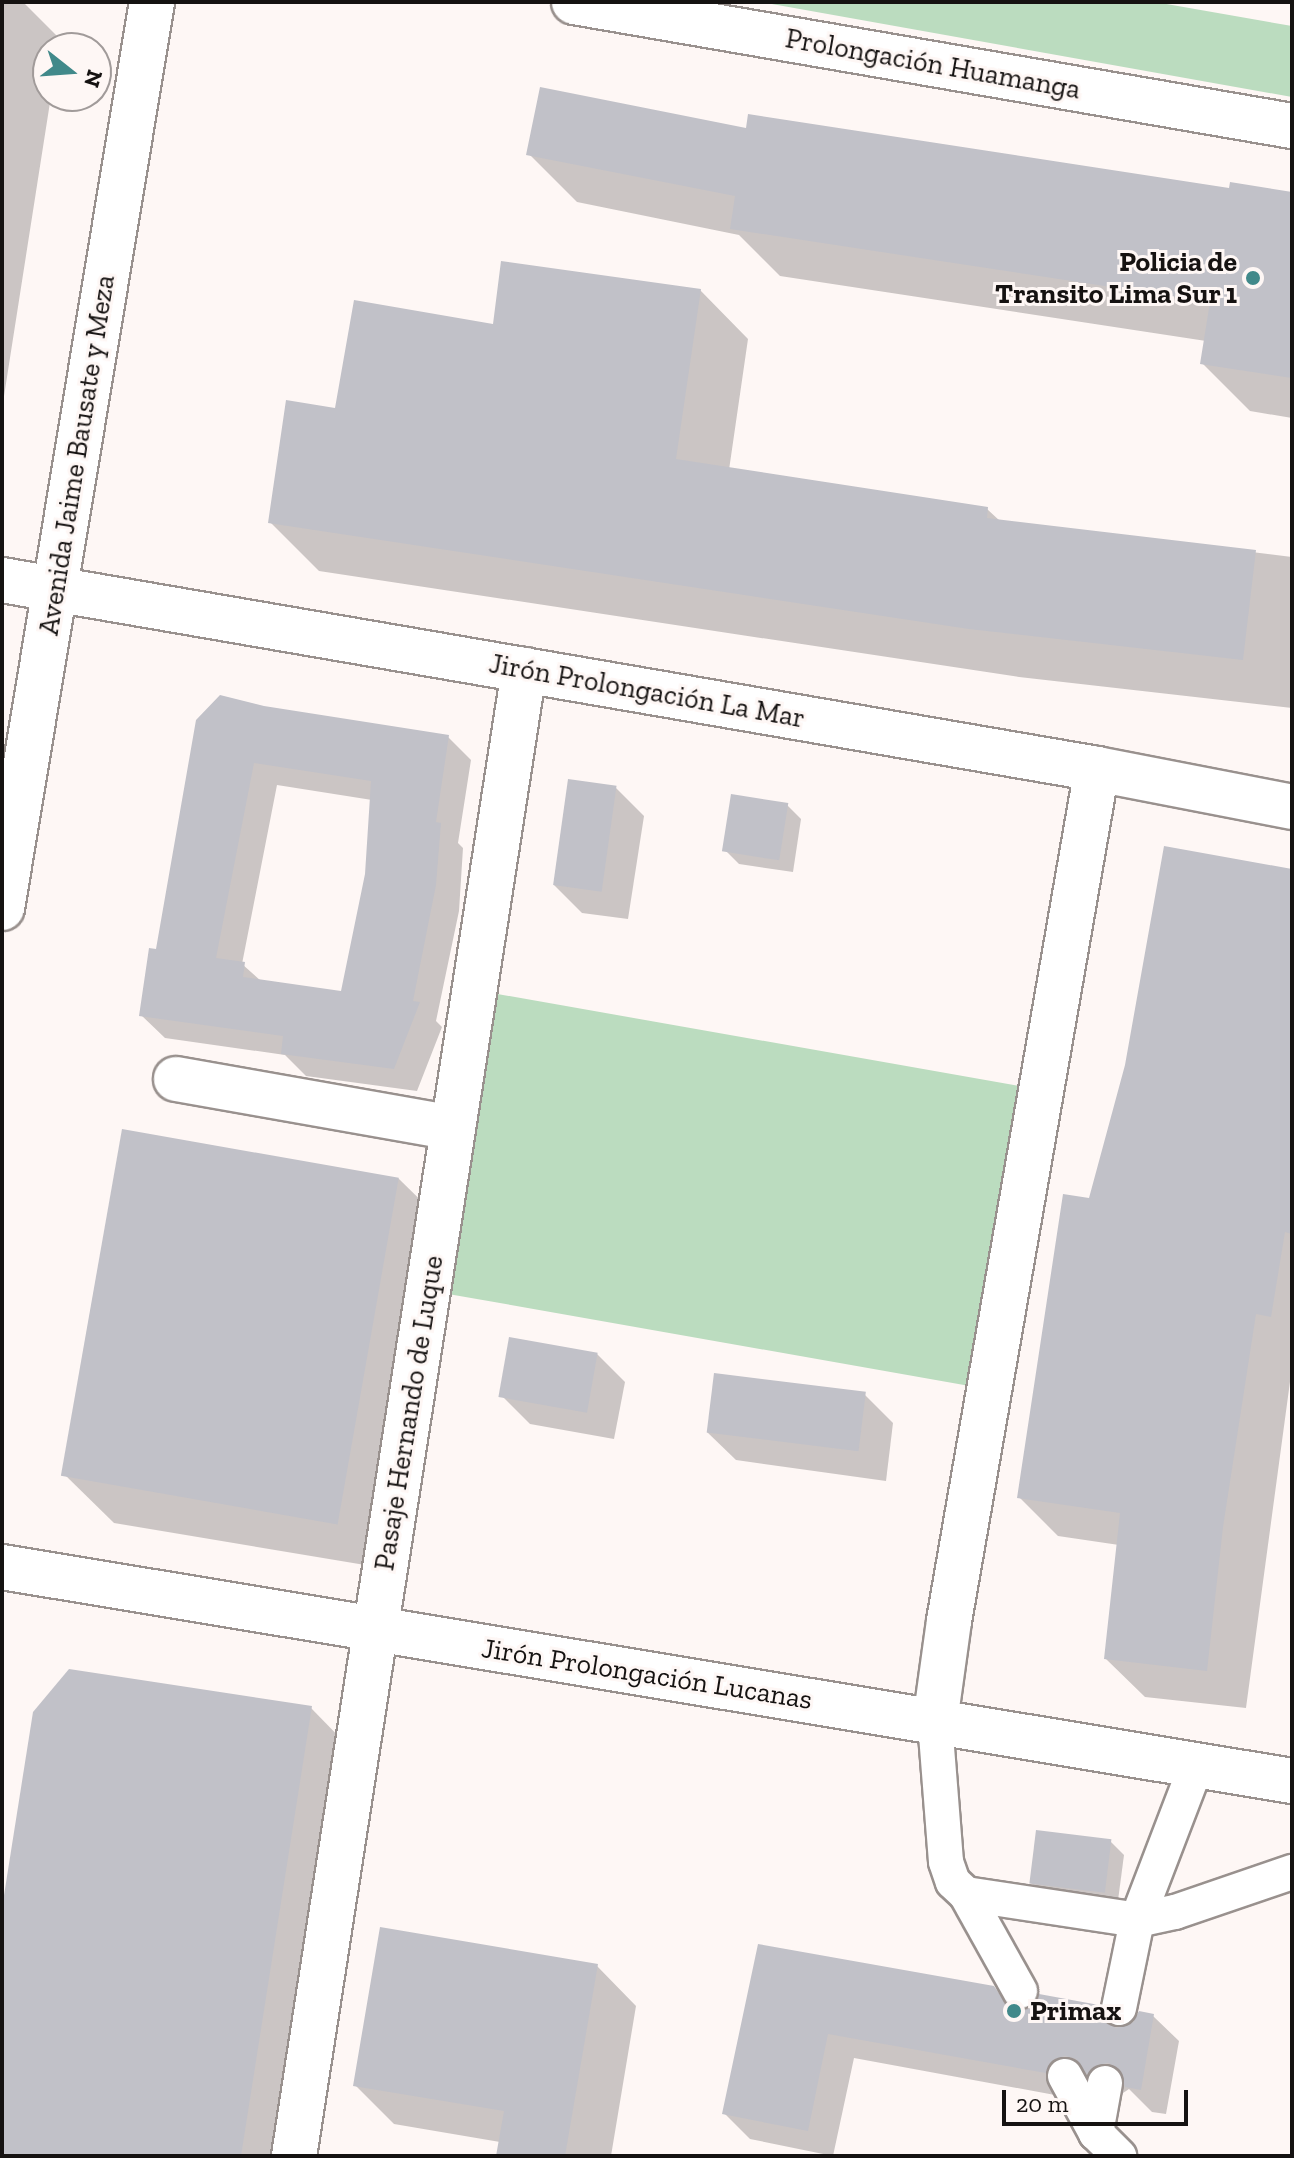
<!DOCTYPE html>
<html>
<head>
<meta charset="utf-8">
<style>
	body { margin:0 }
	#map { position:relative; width:1294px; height:2158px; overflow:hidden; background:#fef7f5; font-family:"Zilla Slab",serif }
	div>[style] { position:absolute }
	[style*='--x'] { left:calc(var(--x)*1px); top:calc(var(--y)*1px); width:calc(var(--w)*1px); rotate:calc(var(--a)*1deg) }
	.green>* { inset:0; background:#bbdcbf; transform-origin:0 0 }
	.shadow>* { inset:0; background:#0003 }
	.building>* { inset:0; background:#c1c1c8; transform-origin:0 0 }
	.roads { filter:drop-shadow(2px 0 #99918e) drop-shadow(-2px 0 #99918e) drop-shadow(0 2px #99918e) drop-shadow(0 -2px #99918e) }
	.service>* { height:34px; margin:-17px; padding:0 17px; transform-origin:17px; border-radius:17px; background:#fff }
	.pedestrian>* { height:44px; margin:-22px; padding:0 22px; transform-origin:22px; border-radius:22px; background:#fff }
	.minor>* { height:44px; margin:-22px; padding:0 22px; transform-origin:22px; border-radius:22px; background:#fff }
	.tertiary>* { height:44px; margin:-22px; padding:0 22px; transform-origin:22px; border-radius:22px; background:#fff }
	.secondary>* { height:44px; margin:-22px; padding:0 22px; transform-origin:22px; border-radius:22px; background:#fff }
	.dots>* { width:22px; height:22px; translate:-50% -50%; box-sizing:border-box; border:4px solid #fef7f5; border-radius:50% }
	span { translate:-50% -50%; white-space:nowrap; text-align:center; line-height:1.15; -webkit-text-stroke:6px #fef7f5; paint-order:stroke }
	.street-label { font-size:28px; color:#151211 }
	.poi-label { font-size:28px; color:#151211; font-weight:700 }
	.right { translate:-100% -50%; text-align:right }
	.left { translate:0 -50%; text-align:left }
	.frame { position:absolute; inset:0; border:4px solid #151211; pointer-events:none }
	.north { position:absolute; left:32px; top:32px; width:80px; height:80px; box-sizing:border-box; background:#fef7f5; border:2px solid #a19b9a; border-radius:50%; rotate:107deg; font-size:22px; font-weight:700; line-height:32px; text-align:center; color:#151211 }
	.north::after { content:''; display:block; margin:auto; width:28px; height:36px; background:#41898a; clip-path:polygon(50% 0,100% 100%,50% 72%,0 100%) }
	.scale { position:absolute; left:1002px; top:2090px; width:186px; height:36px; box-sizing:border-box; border:4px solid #151211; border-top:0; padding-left:10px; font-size:24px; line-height:28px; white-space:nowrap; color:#151211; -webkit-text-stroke:6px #fef7f5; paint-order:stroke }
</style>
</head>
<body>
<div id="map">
	<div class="green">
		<i style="clip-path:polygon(760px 2px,1155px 2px,1292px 26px,1292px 97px)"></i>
		<i style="left:475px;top:990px;width:576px;height:304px;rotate:10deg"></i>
	</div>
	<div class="shadow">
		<i style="clip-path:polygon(2px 2px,23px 2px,60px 39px,59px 48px,48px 48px,48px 96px,51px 96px,2px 409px)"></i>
		<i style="clip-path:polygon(747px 130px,1230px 190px,1292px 195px,1292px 418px,1250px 411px,1202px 363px,1206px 341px,780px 276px,739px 235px,577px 202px,529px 154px)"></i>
		<i style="clip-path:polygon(700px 290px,748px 339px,729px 470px,987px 509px,1000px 521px,1292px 557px,1292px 708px,1019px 677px,319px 571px,270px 522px,337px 410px,494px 326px)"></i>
		<i style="clip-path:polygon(evenodd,264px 708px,448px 737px,471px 760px,458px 843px,463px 848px,459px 911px,436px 1021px,442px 1027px,417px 1091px,306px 1076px,285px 1055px,165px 1038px,141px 1015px,157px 951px,264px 708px,277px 785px,372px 800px,367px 875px,343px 993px,261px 981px,242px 964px,277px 785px)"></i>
		<i style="clip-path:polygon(616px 788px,644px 816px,628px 919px,582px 913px,554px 885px)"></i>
		<i style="clip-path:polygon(787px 805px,801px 819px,793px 872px,739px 864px,725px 850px)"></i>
		<i style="clip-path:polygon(1292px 871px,1292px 1367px,1246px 1708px,1145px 1697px,1106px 1659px,1119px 1545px,1058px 1536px,1019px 1497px,1091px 1200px)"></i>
		<i style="clip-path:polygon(398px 1178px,447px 1226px,389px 1569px,114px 1523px,65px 1475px)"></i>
		<i style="clip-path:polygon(597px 1354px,625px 1382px,614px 1439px,530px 1424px,502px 1396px)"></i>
		<i style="clip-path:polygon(865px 1395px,893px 1423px,886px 1481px,736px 1460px,707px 1432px)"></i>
		<i style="clip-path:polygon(311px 1708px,350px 1748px,286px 2156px,2px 2156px,2px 1921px)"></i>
		<i style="clip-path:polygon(1110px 1841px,1124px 1855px,1117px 1908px,1045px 1897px,1031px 1883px)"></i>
		<i style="clip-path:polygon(760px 1947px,993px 1988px,1018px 2013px,1098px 2007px,1120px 2028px,1153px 2016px,1179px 2041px,1166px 2114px,1152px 2112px,1129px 2089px,1114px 2099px,1092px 2081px,1080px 2084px,1071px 2098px,854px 2058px,833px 2156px,750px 2139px,724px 2113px)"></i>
		<i style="clip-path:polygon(597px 1966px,636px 2006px,611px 2156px,498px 2156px,500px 2142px,394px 2124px,355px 2085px)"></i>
	</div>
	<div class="building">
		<i style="clip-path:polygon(540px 87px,746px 128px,748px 114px,1229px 188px,1230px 182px,1292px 192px,1292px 378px,1200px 364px,1210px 302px,730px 229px,735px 196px,526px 155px)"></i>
		<i style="clip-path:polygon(501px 261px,701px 289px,676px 459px,988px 507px,987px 518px,1256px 550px,1243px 660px,969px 629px,268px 523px,286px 400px,335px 408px,354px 300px,493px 324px)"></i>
		<i style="clip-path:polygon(evenodd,220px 695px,264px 706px,449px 735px,436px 822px,441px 823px,436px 885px,413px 1001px,420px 1002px,394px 1069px,281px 1054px,283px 1036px,139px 1016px,149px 948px,156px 949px,196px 720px,220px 695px,254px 763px,371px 781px,365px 874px,341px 991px,243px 977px,245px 962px,216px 958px,254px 763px)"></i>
		<i style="left:568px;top:779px;width:49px;height:107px;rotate:8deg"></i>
		<i style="left:731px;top:794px;width:58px;height:58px;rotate:9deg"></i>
		<i style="clip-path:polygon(1164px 846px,1292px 869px,1292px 1234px,1285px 1232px,1271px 1317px,1256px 1314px,1223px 1527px,1207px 1671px,1104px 1659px,1120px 1513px,1017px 1498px,1063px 1194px,1089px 1198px,1125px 1065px)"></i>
		<i style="left:122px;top:1129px;width:281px;height:352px;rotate:10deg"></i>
		<i style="left:509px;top:1337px;width:90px;height:61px;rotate:10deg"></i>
		<i style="left:714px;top:1373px;width:153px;height:60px;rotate:7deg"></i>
		<i style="clip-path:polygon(69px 1669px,312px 1706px,241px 2156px,2px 2156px,2px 1908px,33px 1712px)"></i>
		<i style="left:1036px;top:1830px;width:76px;height:54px;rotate:7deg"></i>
		<i style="clip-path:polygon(380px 1927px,598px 1964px,565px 2156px,496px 2156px,504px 2111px,353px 2086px)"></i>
		<i style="clip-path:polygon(758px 1944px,994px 1986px,1009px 2008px,1019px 2011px,1030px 2008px,1039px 1994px,1099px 2005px,1105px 2022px,1116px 2028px,1133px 2022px,1139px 2011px,1154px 2014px,1141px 2090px,1125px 2087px,1118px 2068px,1108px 2063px,1098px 2065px,1087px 2075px,1076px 2059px,1065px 2056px,1055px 2059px,1046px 2073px,828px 2034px,808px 2131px,722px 2114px)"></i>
	</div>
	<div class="roads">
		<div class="service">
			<i style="--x:935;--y:1722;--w:140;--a:85.5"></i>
			<i style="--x:946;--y:1862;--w:21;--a:71"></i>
			<i style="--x:953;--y:1882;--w:18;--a:43"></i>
			<i style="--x:966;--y:1894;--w:173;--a:8.6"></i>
			<i style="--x:1137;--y:1920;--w:39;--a:-12"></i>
			<i style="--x:1175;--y:1912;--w:124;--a:-18.9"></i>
			<i style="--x:966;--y:1894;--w:111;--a:60.9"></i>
			<i style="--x:1119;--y:2008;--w:90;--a:-78.4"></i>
			<i style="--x:1137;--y:1920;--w:165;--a:-69"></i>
			<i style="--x:1065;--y:2076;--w:65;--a:61.5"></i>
			<i style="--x:1105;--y:2083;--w:51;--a:100.2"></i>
			<i style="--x:1096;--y:2133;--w:33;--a:45"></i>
		</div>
		<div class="pedestrian">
			<i style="--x:176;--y:1079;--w:281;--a:10"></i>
		</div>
		<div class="minor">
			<i style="--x:574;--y:2;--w:729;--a:9.8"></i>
			<i style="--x:2;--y:580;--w:1111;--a:9.79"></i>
			<i style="--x:1097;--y:769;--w:199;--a:11"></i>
			<i style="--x:935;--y:1722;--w:102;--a:-82.1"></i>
			<i style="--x:949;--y:1621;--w:865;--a:-80.15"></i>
			<i style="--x:294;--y:2156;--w:1504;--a:-81.2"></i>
		</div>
		<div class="tertiary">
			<i style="--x:2;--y:1567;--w:1308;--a:9.42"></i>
		</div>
		<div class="secondary">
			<i style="--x:2;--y:908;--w:918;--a:-80.6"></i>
		</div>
	</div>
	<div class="dots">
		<i style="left:1253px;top:278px;background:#41898a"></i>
		<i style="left:1014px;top:2011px;background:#41898a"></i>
	</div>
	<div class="street-label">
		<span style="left:933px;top:64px;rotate:10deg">Prolongación Huamanga</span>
		<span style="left:77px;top:455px;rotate:-81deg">Avenida Jaime Bausate y Meza</span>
		<span style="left:647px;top:691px;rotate:10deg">Jirón Prolongación La Mar</span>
		<span style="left:409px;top:1413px;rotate:-81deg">Pasaje Hernando de Luque</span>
		<span style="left:647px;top:1674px;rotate:9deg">Jirón Prolongación Lucanas</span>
	</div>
	<div class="poi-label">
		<span class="right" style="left:1237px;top:278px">Policia de<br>Transito Lima Sur 1</span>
		<span class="left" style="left:1030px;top:2011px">Primax</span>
	</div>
	<div class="frame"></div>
	<div class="north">N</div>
	<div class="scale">20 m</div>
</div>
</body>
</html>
